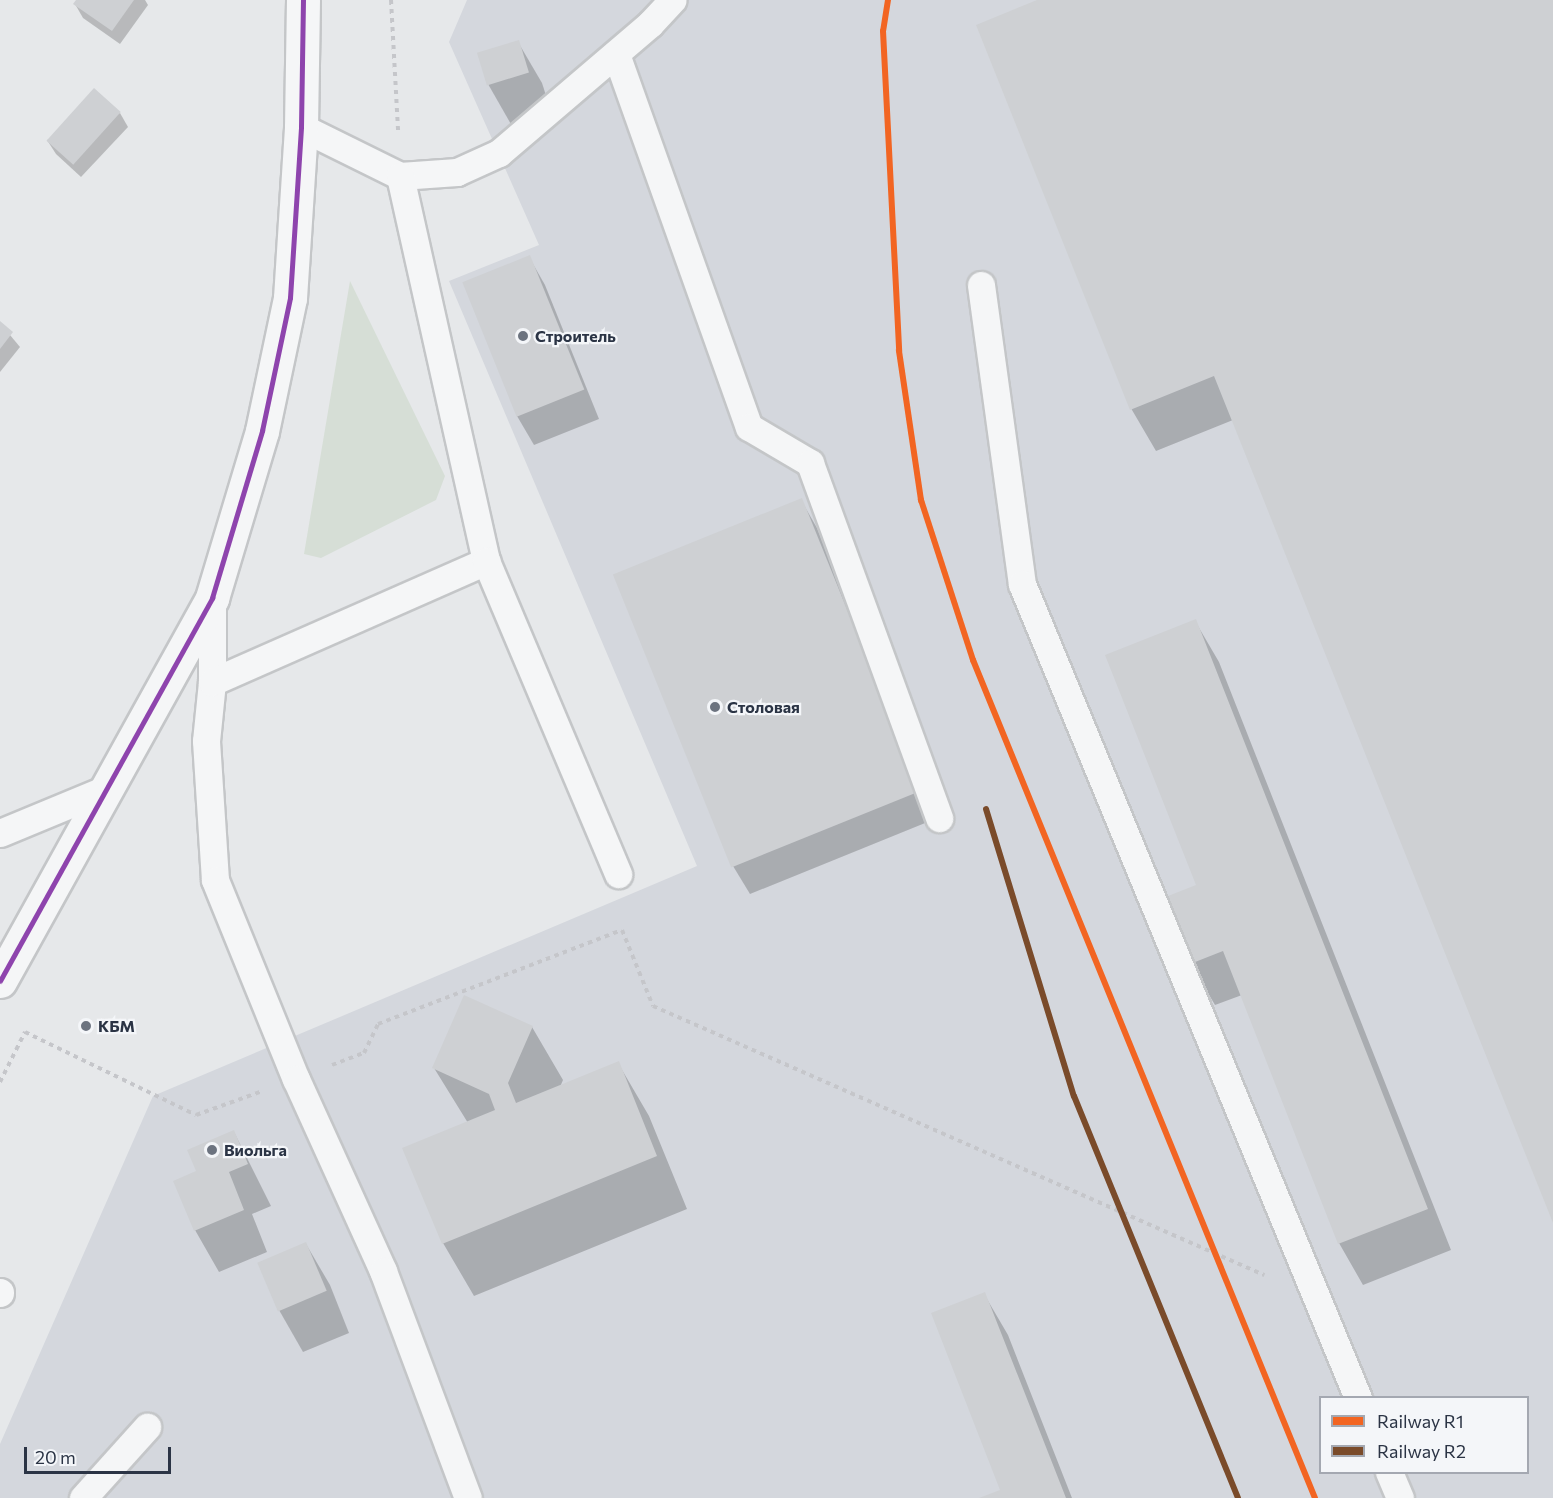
<!DOCTYPE html>
<html>
<head>
<meta charset="utf-8">
<style>
	body { margin:0 }
	#map { position:relative; width:1553px; height:1498px; overflow:hidden; background:#e6e8ea; font-family:Commissioner,sans-serif }
	div>[style] { position:absolute }
	[style*='--x'] { left:calc(var(--x)*1px); top:calc(var(--y)*1px); width:calc(var(--w)*1px); rotate:calc(var(--a)*1deg) }
	.built>* { inset:0; background:#d4d7dd }
	.green>* { inset:0; background:#d6ded6 }
	.shadow>* { inset:0; background:#0003 }
	.building>* { inset:0; background:#ced0d3; transform-origin:0 0 }
	.path>* { height:4px; margin-top:-2px; transform-origin:0; background:repeating-linear-gradient(90deg,#c5c6ca 0 4.5px,transparent 0 9px) }
	.roads { filter:drop-shadow(2px 0 #c4c6c8) drop-shadow(-2px 0 #c4c6c8) drop-shadow(0 2px #c4c6c8) drop-shadow(0 -2px #c4c6c8) }
	.service>* { height:27px; margin:-13.5px; padding:0 13.5px; transform-origin:13.5px; border-radius:13.5px; background:#f5f6f7 }
	.tertiary>* { height:33px; margin:-16.5px; padding:0 16.5px; transform-origin:16.5px; border-radius:16.5px; background:#f5f6f7 }
	.bus-1>* { height:4.5px; margin:-2.25px; padding:0 2.25px; transform-origin:2.25px; border-radius:2.25px; background:#8e44ad }
	.rail-1>* { height:6px; margin:-3px; padding:0 3px; transform-origin:3px; border-radius:3px; background:#f26522 }
	.rail-2>* { height:6px; margin:-3px; padding:0 3px; transform-origin:3px; border-radius:3px; background:#7a4b2a }
	.dots>* { width:16px; height:16px; translate:-50% -50%; box-sizing:border-box; border:3px solid #f4f6f9; border-radius:50% }
	span { translate:-50% -50%; white-space:nowrap; text-align:center; line-height:1.15; -webkit-text-stroke:4.5px #f4f6f9; paint-order:stroke }
	.poi-label { font-size:16px; color:#2b3445; font-weight:700 }
	.left { translate:0 -50%; text-align:left }
	.legend { position:absolute; left:1319px; top:1396px; width:210px; height:78px; box-sizing:border-box; background:#f4f6f9; border:2px solid #a4a8b1; margin:0; padding:8px 10px; list-style:none; font-size:18px; color:#2b3445 }
	.legend li { display:flex; align-items:center; gap:12px; height:30px }
	.legend b { width:30px; border:2px solid #a4a8b1 }
	.scale { position:absolute; left:24px; top:1447px; width:147px; height:27px; box-sizing:border-box; border:3px solid #2b3445; border-top:0; padding-left:8px; font-size:18px; line-height:21px; white-space:nowrap; color:#2b3445; -webkit-text-stroke:4px #f4f6f9; paint-order:stroke }
</style>
</head>
<body>
<div id="map">
	<div class="built">
		<i style="clip-path:polygon(evenodd,467px 0,1553px 0,1553px 1498px,0 1498px,0 1444px,153px 1096px,697px 866px,449px 281px,539px 245px,449px 42px,467px 0,1320px 1398px,1528px 1398px,1528px 1472px,1320px 1472px,1320px 1398px)"></i>
	</div>
	<div class="green">
		<i style="clip-path:polygon(350px 281px,445px 476px,436px 500px,321px 558px,304px 554px)"></i>
	</div>
	<div class="shadow">
		<i style="clip-path:polygon(77px 0,145px 0,148px 5px,120px 44px,83px 18px,75px 4px)"></i>
		<i style="clip-path:polygon(1041px 0,1553px 0,1553px 1219px,1233px 420px,1156px 451px,1132px 410px,978px 25px)"></i>
		<i style="clip-path:polygon(518px 42px,542px 83px,552px 114px,512px 126px,488px 84px)"></i>
		<i style="clip-path:polygon(120px 113px,128px 127px,81px 177px,56px 154px,47px 140px)"></i>
		<i style="clip-path:polygon(529px 257px,545px 285px,599px 419px,534px 445px,517px 416px)"></i>
		<i style="clip-path:polygon(0 323px,20px 347px,0 372px)"></i>
		<i style="clip-path:polygon(801px 500px,817px 528px,935px 819px,750px 894px,733px 866px)"></i>
		<i style="clip-path:polygon(1195px 621px,1219px 662px,1451px 1250px,1363px 1285px,1339px 1243px,1242px 995px,1215px 1005px,1191px 964px,1198px 886px)"></i>
		<i style="clip-path:polygon(532px 1027px,563px 1080px,560px 1087px,618px 1063px,649px 1116px,687px 1209px,474px 1296px,443px 1243px,468px 1123px,434px 1068px)"></i>
		<i style="clip-path:polygon(234px 1132px,271px 1206px,252px 1214px,267px 1252px,219px 1272px,195px 1230px,198px 1172px)"></i>
		<i style="clip-path:polygon(306px 1244px,330px 1285px,349px 1333px,303px 1352px,279px 1310px,259px 1263px)"></i>
		<i style="clip-path:polygon(984px 1294px,1008px 1335px,1072px 1498px,982px 1498px,1002px 1491px)"></i>
	</div>
	<div class="building">
		<i style="clip-path:polygon(76px 0,134px 0,112px 31px,73px 4px)"></i>
		<i style="clip-path:polygon(1037px 0,1553px 0,1553px 1223px,1214px 376px,1130px 410px,976px 25px)"></i>
		<i style="left:519px;top:40px;width:34px;height:44px;rotate:73deg"></i>
		<i style="left:94px;top:88px;width:36px;height:71px;rotate:42deg"></i>
		<i style="left:530px;top:255px;width:145px;height:73px;rotate:68deg"></i>
		<i style="clip-path:polygon(0 321px,13px 332px,0 349px)"></i>
		<i style="left:802px;top:498px;width:316px;height:204px;rotate:68deg"></i>
		<i style="clip-path:polygon(1196px 619px,1428px 1209px,1338px 1244px,1223px 951px,1190px 964px,1163px 898px,1196px 885px,1105px 655px)"></i>
		<i style="clip-path:polygon(464px 995px,533px 1026px,508px 1083px,516px 1103px,619px 1061px,657px 1156px,442px 1244px,402px 1148px,495px 1110px,489px 1094px,432px 1068px)"></i>
		<i style="clip-path:polygon(234px 1130px,248px 1164px,229px 1172px,244px 1210px,194px 1231px,173px 1181px,196px 1171px,187px 1150px)"></i>
		<i style="left:306px;top:1242px;width:53px;height:53px;rotate:67deg"></i>
		<i style="clip-path:polygon(985px 1292px,1066px 1498px,979px 1498px,1000px 1490px,931px 1313px)"></i>
	</div>
	<div class="path">
		<i style="--x:391;--y:0;--w:131;--a:86.9"></i>
		<i style="--x:332;--y:1065;--w:34;--a:-21"></i>
		<i style="--x:364;--y:1053;--w:32;--a:-64"></i>
		<i style="--x:378;--y:1024;--w:261;--a:-21.1"></i>
		<i style="--x:622;--y:930;--w:82;--a:67.8"></i>
		<i style="--x:653;--y:1006;--w:668;--a:23.76"></i>
		<i style="--x:0;--y:1082;--w:56;--a:-63.4"></i>
		<i style="--x:25;--y:1032;--w:190;--a:25.9"></i>
		<i style="--x:196;--y:1115;--w:68;--a:-19.8"></i>
	</div>
	<div class="roads">
		<div class="service">
			<i style="--x:616;--y:54;--w:396;--a:70.4"></i>
			<i style="--x:749;--y:427;--w:71;--a:30.5"></i>
			<i style="--x:810;--y:463;--w:378;--a:70"></i>
			<i style="--x:301;--y:127;--w:110;--a:26.3"></i>
			<i style="--x:400;--y:176;--w:57;--a:-4"></i>
			<i style="--x:457;--y:172;--w:46;--a:-24.3"></i>
			<i style="--x:499;--y:153;--w:199;--a:-40.5"></i>
			<i style="--x:650;--y:24;--w:33;--a:-47"></i>
			<i style="--x:400;--y:176;--w:394;--a:77.4"></i>
			<i style="--x:981;--y:285;--w:302;--a:82.2"></i>
			<i style="--x:1022;--y:584;--w:881;--a:67.57"></i>
			<i style="--x:212;--y:598;--w:84;--a:90"></i>
			<i style="--x:212;--y:682;--w:59;--a:95.8"></i>
			<i style="--x:206;--y:741;--w:139;--a:86.3"></i>
			<i style="--x:215;--y:880;--w:215;--a:67.9"></i>
			<i style="--x:296;--y:1079;--w:211;--a:65.6"></i>
			<i style="--x:383;--y:1271;--w:242;--a:69.5"></i>
			<i style="--x:212;--y:682;--w:300;--a:-23.8"></i>
			<i style="--x:486;--y:561;--w:340;--a:67.1"></i>
			<i style="--x:0;--y:833;--w:113;--a:-22.5"></i>
			<i style="--x:0;--y:1292;--w:1;--a:90"></i>
			<i style="--x:1389;--y:1472;--w:28;--a:67"></i>
			<i style="--x:83;--y:1498;--w:96;--a:-48"></i>
		</div>
		<div class="tertiary">
			<i style="--x:0;--y:981;--w:438;--a:-61"></i>
			<i style="--x:212;--y:598;--w:174;--a:-73.3"></i>
			<i style="--x:262;--y:431;--w:136;--a:-78.1"></i>
			<i style="--x:290;--y:298;--w:171;--a:-86.3"></i>
			<i style="--x:301;--y:127;--w:127;--a:-89.1"></i>
		</div>
	</div>
	<div class="bus-1">
		<i style="--x:0;--y:981;--w:438;--a:-61"></i>
		<i style="--x:212;--y:598;--w:174;--a:-73.3"></i>
		<i style="--x:262;--y:431;--w:136;--a:-78.1"></i>
		<i style="--x:290;--y:298;--w:171;--a:-86.3"></i>
		<i style="--x:301;--y:127;--w:127;--a:-89.1"></i>
	</div>
	<div class="rail-1">
		<i style="--x:888;--y:0;--w:31;--a:99"></i>
		<i style="--x:883;--y:31;--w:320;--a:87.1"></i>
		<i style="--x:899;--y:351;--w:151;--a:81.6"></i>
		<i style="--x:921;--y:500;--w:168;--a:72"></i>
		<i style="--x:973;--y:660;--w:905;--a:67.8"></i>
	</div>
	<div class="rail-2">
		<i style="--x:986;--y:809;--w:300;--a:73"></i>
		<i style="--x:1074;--y:1096;--w:434;--a:67.8"></i>
	</div>
	<div class="dots">
		<i style="left:523px;top:336px;background:#6c737f"></i>
		<i style="left:715px;top:707px;background:#6c737f"></i>
		<i style="left:86px;top:1026px;background:#6c737f"></i>
		<i style="left:212px;top:1150px;background:#6c737f"></i>
	</div>
	<div class="poi-label">
		<span class="left" style="left:535px;top:336px">Строитель</span>
		<span class="left" style="left:727px;top:707px">Столовая</span>
		<span class="left" style="left:98px;top:1026px">КБМ</span>
		<span class="left" style="left:224px;top:1150px">Виольга</span>
	</div>
	<ul class="legend">
	<li><b style="height:8px;background:#f26522"></b>Railway R1</li>
	<li><b style="height:8px;background:#7a4b2a"></b>Railway R2</li>
	</ul>
	<div class="scale">20 m</div>
</div>
</body>
</html>
